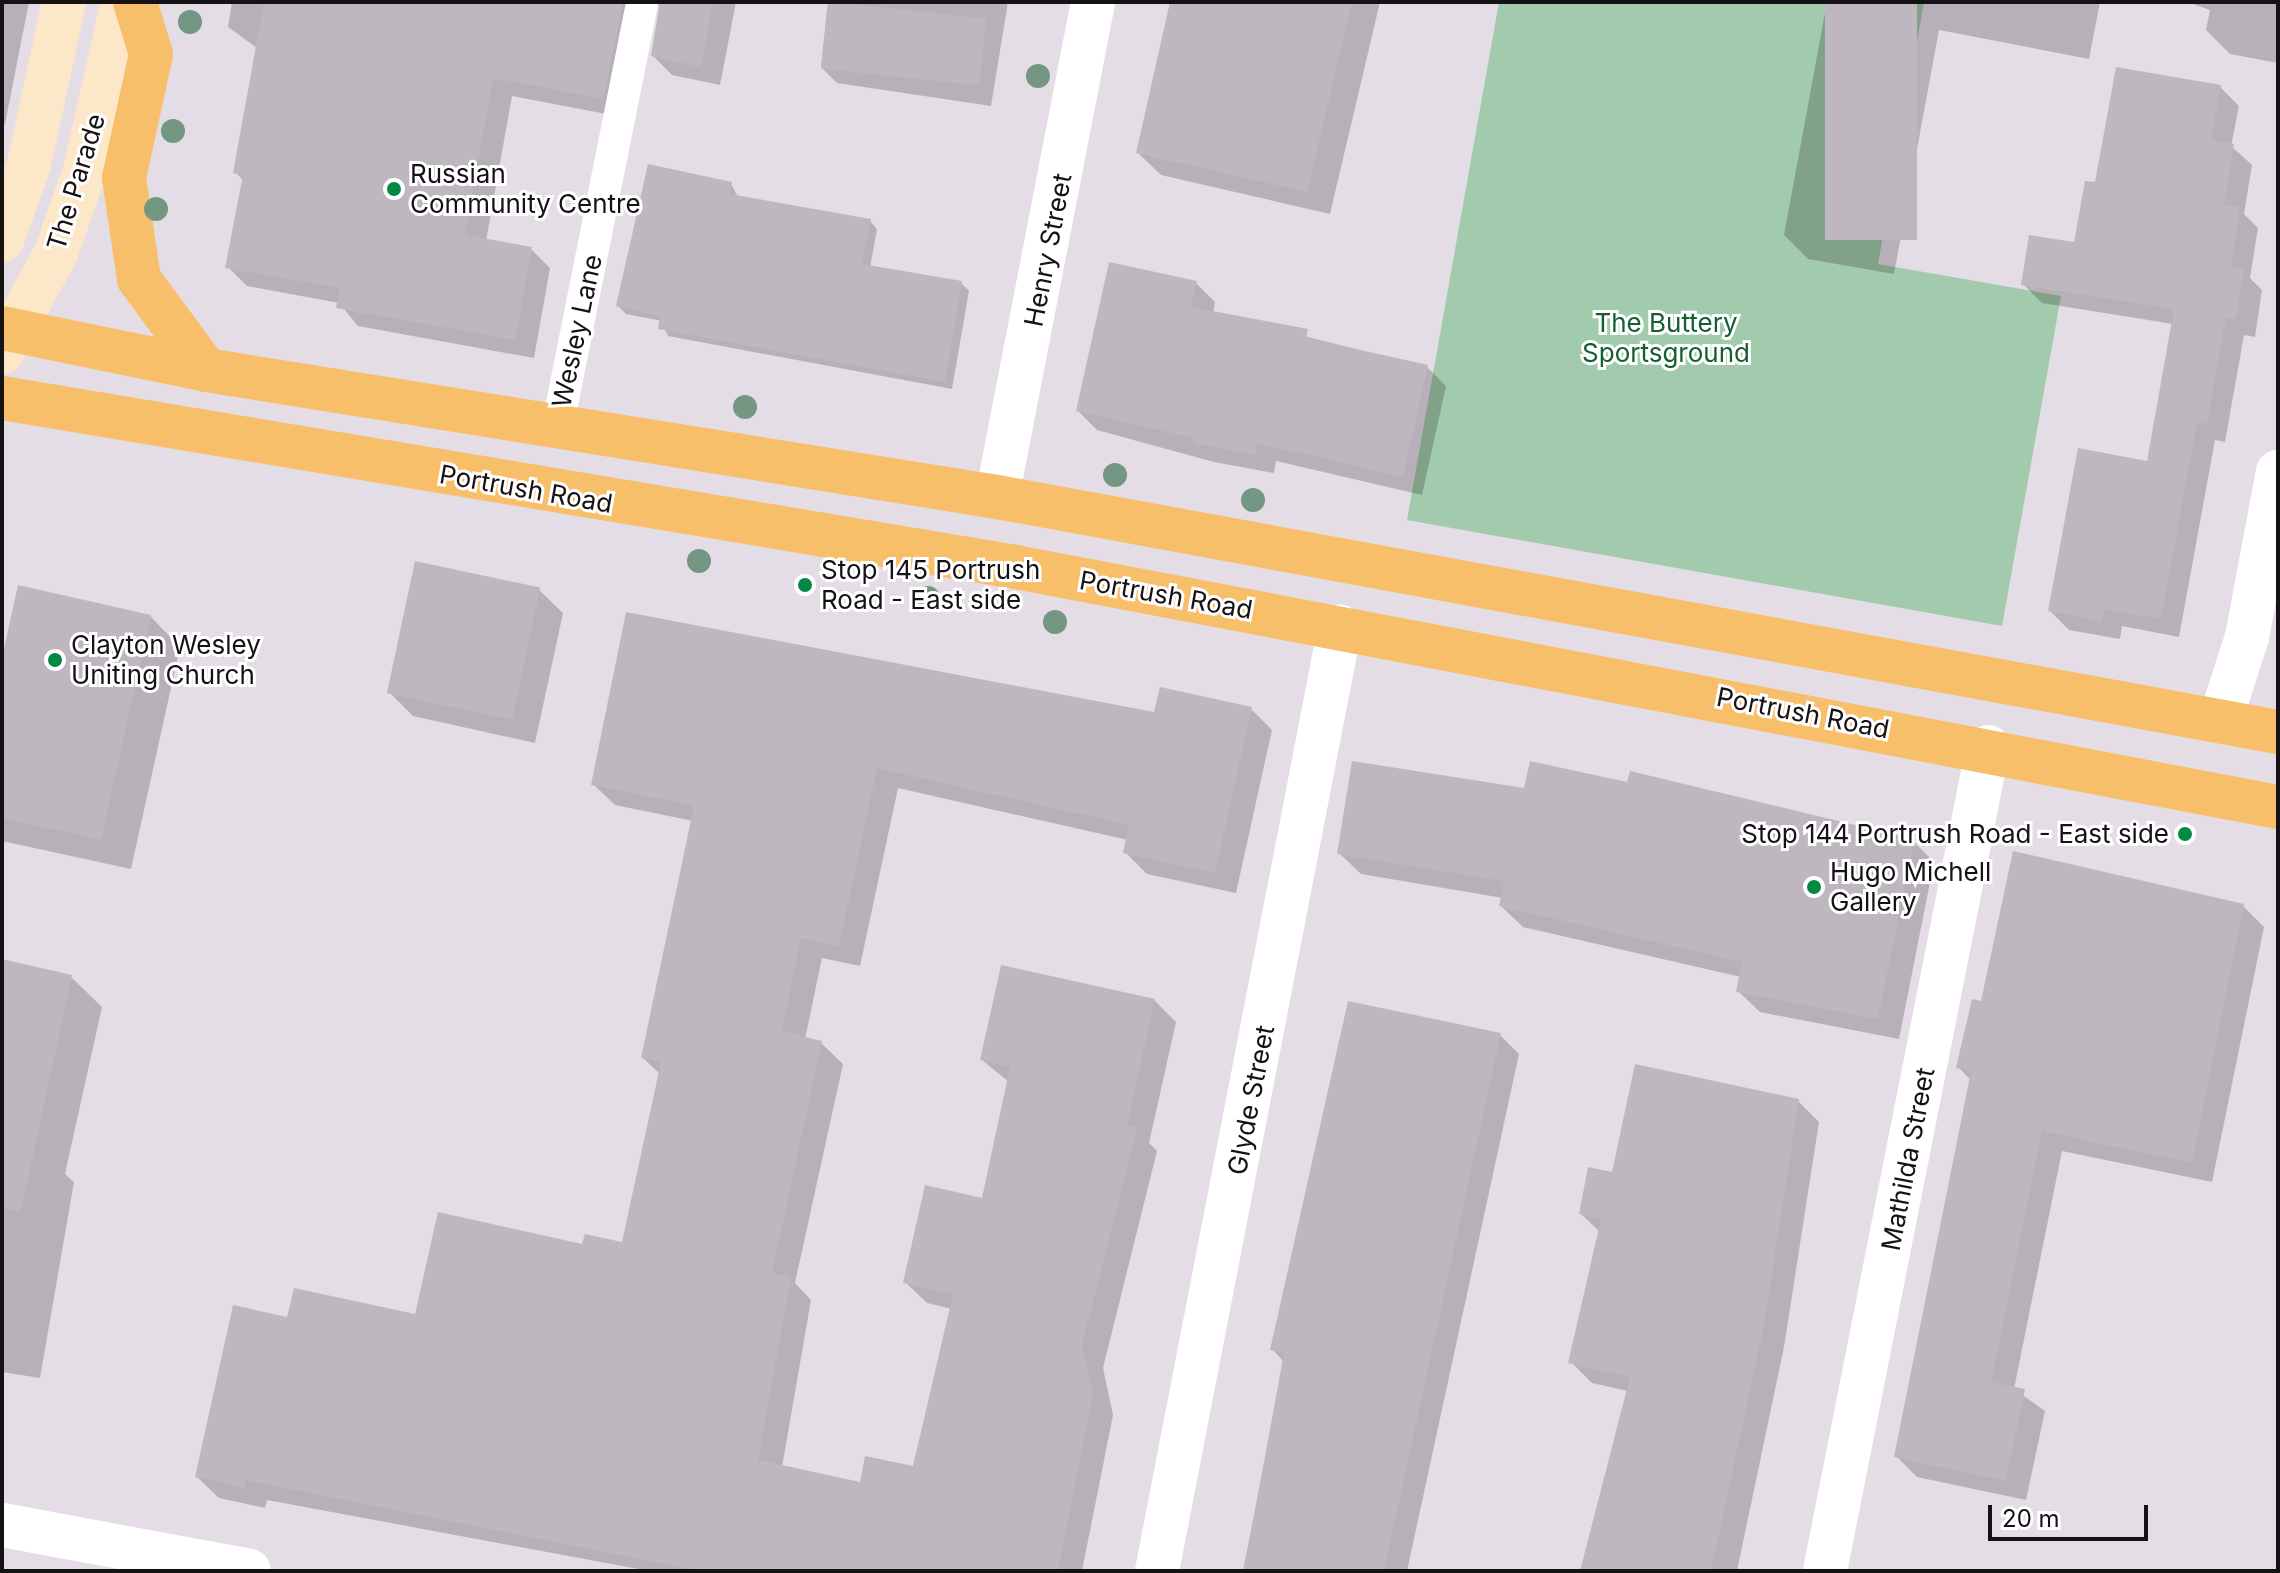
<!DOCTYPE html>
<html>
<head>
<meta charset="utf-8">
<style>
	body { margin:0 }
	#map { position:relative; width:2280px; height:1573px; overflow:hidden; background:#e5dde6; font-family:Inter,sans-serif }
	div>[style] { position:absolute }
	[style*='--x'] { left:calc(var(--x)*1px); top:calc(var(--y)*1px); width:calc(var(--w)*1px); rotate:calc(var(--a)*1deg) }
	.green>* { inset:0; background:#a2caac }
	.shadow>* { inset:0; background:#0003 }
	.building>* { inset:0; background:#beb7bf; transform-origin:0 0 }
	.service>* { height:32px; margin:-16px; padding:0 16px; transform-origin:16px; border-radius:16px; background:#fff }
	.minor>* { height:44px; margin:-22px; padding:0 22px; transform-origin:22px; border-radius:22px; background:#fff }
	.secondary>* { height:44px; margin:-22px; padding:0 22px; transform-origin:22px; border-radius:22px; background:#fce7c8 }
	.trunk>* { height:44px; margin:-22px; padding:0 22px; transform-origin:22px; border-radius:22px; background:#f8bf6b }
	.trees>* { width:24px; height:24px; margin:-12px; border-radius:50%; background:#739783 }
	.dots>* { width:22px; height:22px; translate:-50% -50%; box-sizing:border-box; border:4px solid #fff; border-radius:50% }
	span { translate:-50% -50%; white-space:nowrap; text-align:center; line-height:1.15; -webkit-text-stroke:6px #fff; paint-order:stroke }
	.poi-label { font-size:26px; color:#151215 }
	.left { translate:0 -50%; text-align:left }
	.right { translate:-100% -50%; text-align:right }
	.street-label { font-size:26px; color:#151215 }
	.park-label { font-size:26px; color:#155e32 }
	.frame { position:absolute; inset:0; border:4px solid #151215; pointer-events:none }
	.scale { position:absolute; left:1988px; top:1505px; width:160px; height:36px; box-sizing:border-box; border:4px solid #151215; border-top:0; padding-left:10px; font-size:24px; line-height:28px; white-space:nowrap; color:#151215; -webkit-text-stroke:6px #fff; paint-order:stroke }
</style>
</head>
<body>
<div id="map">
	<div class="green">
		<i style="clip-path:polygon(1499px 2px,1924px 2px,1878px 264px,2061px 296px,2002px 626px,1407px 520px)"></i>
	</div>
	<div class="shadow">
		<i style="clip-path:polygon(2px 2px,29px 2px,5px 124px,2px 124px)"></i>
		<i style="clip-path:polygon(232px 2px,736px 2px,720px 85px,672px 75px,653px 56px,661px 4px,642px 17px,622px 117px,512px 96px,486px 241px,531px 249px,550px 268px,534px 358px,358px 326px,339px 303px,247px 286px,228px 267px,244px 181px,235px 172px,257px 48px,228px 27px)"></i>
		<i style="clip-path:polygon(828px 2px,1008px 2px,991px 106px,837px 83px,821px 67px)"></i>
		<i style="clip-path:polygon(1172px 2px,1380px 2px,1330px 214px,1161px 175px,1138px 153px)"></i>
		<i style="clip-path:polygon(1827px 2px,2100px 2px,2089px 59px,1939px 30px,1894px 274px,1808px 259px,1784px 235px)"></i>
		<i style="clip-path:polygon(2187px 2px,2278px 2px,2278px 63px,2230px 54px,2206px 30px,2210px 10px)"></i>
		<i style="clip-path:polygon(2220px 87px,2239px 106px,2231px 146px,2252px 165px,2244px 214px,2258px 228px,2250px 278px,2262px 290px,2255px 337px,2244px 335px,2225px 442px,2215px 440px,2179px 637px,2122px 626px,2120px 639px,2069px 630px,2050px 611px,2148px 463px,2173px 324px,2042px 303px,2023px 284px,2075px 244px,2096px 185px)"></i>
		<i style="clip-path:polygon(731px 184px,738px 197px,870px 221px,877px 229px,870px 268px,961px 283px,969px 291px,952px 389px,668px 336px,662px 321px,626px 314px,618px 306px)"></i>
		<i style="clip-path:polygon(1196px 283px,1215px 302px,1213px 313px,1427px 367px,1446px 386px,1422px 495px,1276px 461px,1274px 473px,1214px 462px,1097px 430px,1078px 411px)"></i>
		<i style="clip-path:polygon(539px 590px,563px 613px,535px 743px,413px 716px,389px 692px)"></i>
		<i style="clip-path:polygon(150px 616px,180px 647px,131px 869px,2px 841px,2px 667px)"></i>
		<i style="clip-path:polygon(1251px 709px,1272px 730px,1236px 893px,1147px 874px,1125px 852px,1128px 840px,898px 788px,860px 966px,822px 958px,805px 1039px,821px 1043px,843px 1064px,795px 1283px,811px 1300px,782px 1467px,862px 1484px,915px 1469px,952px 1309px,927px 1303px,905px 1282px,983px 1200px,1009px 1082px,982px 1060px,1154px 1000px,1176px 1022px,1149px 1143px,1157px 1151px,1103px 1368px,1113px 1415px,1082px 1571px,649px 1571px,267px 1500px,265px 1508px,219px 1498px,197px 1477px,289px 1319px,416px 1317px,584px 1246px,623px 1245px,661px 1075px,643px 1058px,693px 821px,615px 805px,593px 784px)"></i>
		<i style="clip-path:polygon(1629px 784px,1913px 841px,1934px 862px,1899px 1039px,1760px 1012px,1738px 991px,1741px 977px,1523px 927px,1501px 906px,1503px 898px,1361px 874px,1339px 853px,1526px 790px)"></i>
		<i style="clip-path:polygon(2243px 906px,2264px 927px,2212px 1182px,2062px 1151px,2014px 1389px,2045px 1411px,2026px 1500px,1917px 1477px,1896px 1456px,1971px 1080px,1958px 1067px,1983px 1004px)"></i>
		<i style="clip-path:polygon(2px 961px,71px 977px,102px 1007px,65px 1174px,74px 1182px,40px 1378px,2px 1372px)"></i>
		<i style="clip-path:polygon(1500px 1035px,1519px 1054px,1407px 1571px,1243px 1571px,1284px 1362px,1272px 1349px)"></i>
		<i style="clip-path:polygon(1798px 1101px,1819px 1122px,1784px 1347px,1737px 1571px,1582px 1571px,1628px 1391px,1592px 1383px,1571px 1362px,1600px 1232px,1581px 1214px,1614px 1174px)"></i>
	</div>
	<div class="building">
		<i style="clip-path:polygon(264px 2px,623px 2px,603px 99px,493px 78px,465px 235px,532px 247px,515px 340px,336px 308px,340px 288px,225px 268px,243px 175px,233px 173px)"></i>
		<i style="clip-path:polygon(660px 2px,713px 2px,701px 67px,651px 56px)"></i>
		<i style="left:828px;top:2px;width:159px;height:67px;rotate:6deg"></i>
		<i style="clip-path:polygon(1170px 2px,1352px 2px,1307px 192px,1136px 153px)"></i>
		<i style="left:1825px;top:2px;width:92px;height:238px"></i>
		<i style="clip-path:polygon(2116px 67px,2221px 85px,2211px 140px,2234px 144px,2224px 205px,2240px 207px,2231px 267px,2244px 269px,2236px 319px,2226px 317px,2207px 424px,2197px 422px,2161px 619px,2104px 609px,2102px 621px,2048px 611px,2078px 448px,2147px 461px,2174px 309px,2021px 285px,2029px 235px,2074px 242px,2085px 181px,2095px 182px)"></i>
		<i style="clip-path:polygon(648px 164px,732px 182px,730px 194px,871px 219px,862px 264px,962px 281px,945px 382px,658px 329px,660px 316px,616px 306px)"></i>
		<i style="clip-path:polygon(1109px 262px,1197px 281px,1191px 307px,1308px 329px,1306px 338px,1428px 365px,1403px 477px,1257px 443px,1255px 455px,1193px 443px,1194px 438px,1076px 411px)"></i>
		<i style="left:415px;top:561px;width:128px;height:135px;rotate:12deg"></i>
		<i style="clip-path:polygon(18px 585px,151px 615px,101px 840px,2px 818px,2px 658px)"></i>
		<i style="clip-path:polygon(626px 612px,1154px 712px,1160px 687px,1252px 707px,1215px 873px,1123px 853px,1129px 825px,877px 768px,839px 946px,801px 938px,782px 1031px,822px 1041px,772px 1273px,791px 1277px,758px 1460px,860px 1482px,865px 1456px,913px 1466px,953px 1294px,903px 1283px,925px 1185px,982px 1198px,1010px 1067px,980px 1060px,1001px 965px,1155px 999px,1127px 1126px,1137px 1128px,1082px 1345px,1093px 1393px,1058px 1571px,701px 1571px,246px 1480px,244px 1488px,195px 1477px,233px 1305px,287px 1317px,294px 1288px,415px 1314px,438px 1212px,582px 1244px,585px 1234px,622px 1242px,661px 1062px,641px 1058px,694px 806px,591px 785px)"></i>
		<i style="clip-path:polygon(1352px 761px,1524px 788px,1530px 761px,1627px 782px,1630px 771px,1914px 839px,1878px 1019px,1736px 992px,1742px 962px,1499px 906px,1504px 881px,1337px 854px)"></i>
		<i style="clip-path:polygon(2013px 851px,2244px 904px,2192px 1163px,2042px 1131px,1991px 1382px,2025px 1389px,2006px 1481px,1894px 1457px,1971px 1071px,1956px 1068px,1972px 999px,1981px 1001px)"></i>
		<i style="clip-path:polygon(2px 959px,72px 975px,21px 1211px,2px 1209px)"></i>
		<i style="clip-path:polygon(1348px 1001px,1501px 1033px,1384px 1571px,1244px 1571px,1284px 1353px,1270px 1350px)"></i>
		<i style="clip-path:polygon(1635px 1064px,1799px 1099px,1764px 1325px,1711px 1571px,1580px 1571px,1630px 1377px,1568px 1363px,1601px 1219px,1579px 1214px,1588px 1167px,1612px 1172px)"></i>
	</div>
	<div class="service">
		<i style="--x:558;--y:424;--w:430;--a:-78.7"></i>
	</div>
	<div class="minor">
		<i style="--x:997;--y:497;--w:504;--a:-79.02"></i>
		<i style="--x:2220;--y:721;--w:88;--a:-72.2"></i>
		<i style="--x:2247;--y:637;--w:168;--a:-79.4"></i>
		<i style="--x:2;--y:1525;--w:251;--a:10.5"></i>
		<i style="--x:1157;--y:1571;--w:962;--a:-79.03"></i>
		<i style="--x:1825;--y:1571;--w:840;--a:-78.81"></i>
	</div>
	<div class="secondary">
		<i style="--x:2;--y:240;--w:81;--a:-70.4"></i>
		<i style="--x:29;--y:164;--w:166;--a:-77.8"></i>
		<i style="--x:2;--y:352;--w:113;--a:-61.4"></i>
		<i style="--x:56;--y:253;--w:88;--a:-70.7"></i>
		<i style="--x:85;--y:170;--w:172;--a:-77.3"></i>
	</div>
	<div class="trunk">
		<i style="--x:135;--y:2;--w:54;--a:72.9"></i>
		<i style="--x:151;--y:54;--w:127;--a:102.3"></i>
		<i style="--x:124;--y:178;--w:102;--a:81.6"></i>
		<i style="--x:139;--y:279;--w:113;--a:53.6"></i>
		<i style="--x:2;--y:328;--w:208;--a:11.6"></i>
		<i style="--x:206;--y:370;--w:801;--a:9.12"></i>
		<i style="--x:997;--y:497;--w:1302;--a:10.4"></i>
		<i style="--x:2;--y:398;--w:1028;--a:9.46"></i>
		<i style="--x:1016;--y:567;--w:1285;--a:10.77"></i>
	</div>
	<div class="trees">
		<i style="left:190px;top:22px"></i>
		<i style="left:1038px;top:76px"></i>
		<i style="left:173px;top:131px"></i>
		<i style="left:156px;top:209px"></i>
		<i style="left:745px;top:407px"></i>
		<i style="left:1115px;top:475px"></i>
		<i style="left:1253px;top:500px"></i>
		<i style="left:699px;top:561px"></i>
		<i style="left:928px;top:598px"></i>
		<i style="left:1055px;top:622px"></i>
	</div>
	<div class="dots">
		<i style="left:394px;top:189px;background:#048945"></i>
		<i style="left:805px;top:585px;background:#048945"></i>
		<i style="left:55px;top:660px;background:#048945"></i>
		<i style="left:2185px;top:834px;background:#048945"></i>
		<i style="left:1814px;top:887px;background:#048945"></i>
	</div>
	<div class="poi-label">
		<span class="left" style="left:410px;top:189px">Russian<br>Community Centre</span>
		<span class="left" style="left:821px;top:585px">Stop 145 Portrush<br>Road - East side</span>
		<span class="left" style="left:71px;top:660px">Clayton Wesley<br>Uniting Church</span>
		<span class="right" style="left:2169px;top:834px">Stop 144 Portrush Road - East side</span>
		<span class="left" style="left:1830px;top:887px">Hugo Michell<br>Gallery</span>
	</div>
	<div class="street-label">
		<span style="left:76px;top:182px;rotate:-73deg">The Parade</span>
		<span style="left:1048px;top:250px;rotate:-79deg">Henry Street</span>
		<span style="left:577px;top:331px;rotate:-78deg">Wesley Lane</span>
		<span style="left:526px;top:489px;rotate:10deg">Portrush Road</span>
		<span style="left:1166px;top:595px;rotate:10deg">Portrush Road</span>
		<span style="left:1803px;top:713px;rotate:11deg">Portrush Road</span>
		<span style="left:1251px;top:1100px;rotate:-79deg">Glyde Street</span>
		<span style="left:1908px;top:1159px;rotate:-79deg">Mathilda Street</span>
	</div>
	<div class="park-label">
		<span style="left:1666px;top:338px">The Buttery<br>Sportsground</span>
	</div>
	<div class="frame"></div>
	<div class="scale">20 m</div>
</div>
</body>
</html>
